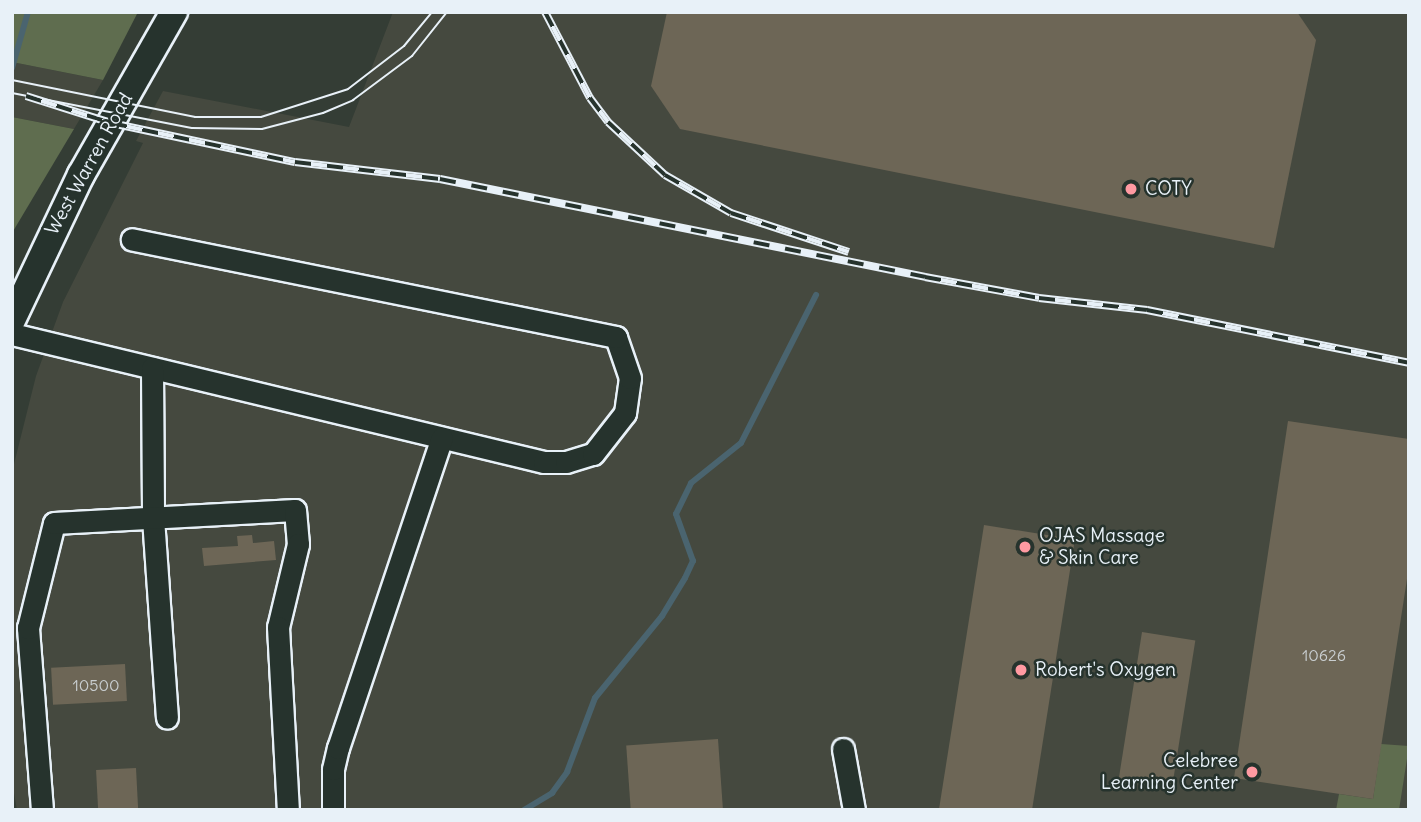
<!DOCTYPE html>
<html>
<head>
<meta charset="utf-8">
<style>
	body { margin:0 }
	#map { position:relative; width:1421px; height:822px; overflow:hidden; background:#343d35; font-family:Delius,sans-serif }
	div>[style] { position:absolute }
	[style*='--x'] { left:calc(var(--x)*1px); top:calc(var(--y)*1px); width:calc(var(--w)*1px); rotate:calc(var(--a)*1deg) }
	.built>* { inset:0; background:#45493f }
	.green>* { inset:0; background:#5f6d4f }
	.stream>* { height:6px; margin:-3px; padding:0 3px; transform-origin:3px; border-radius:3px; background:#4a646f }
	.building>* { inset:0; background:#6d6656; transform-origin:0 0 }
	.roads { filter:drop-shadow(2px 0 #e8f1f8) drop-shadow(-2px 0 #e8f1f8) drop-shadow(0 2px #e8f1f8) drop-shadow(0 -2px #e8f1f8) }
	.minor>* { height:21px; margin:-10.5px; padding:0 10.5px; transform-origin:10.5px; border-radius:10.5px; background:#26332d }
	.major>* { height:26px; margin:-13px; padding:0 13px; transform-origin:13px; border-radius:13px; background:#26332d }
	.tram>* { height:2px; margin:-1px; padding:0 1px; transform-origin:1px; border-radius:1px; background:#e8f1f8 }
	.rail>* { height:8px; margin-top:-4px; transform-origin:0; background:repeating-linear-gradient(90deg,#26332d 0 16px,#e8f1f8 0 32px); box-sizing:border-box; border-block:2px solid #e8f1f8 }
	.dots>* { width:19px; height:19px; translate:-50% -50%; box-sizing:border-box; border:4px solid #26332d; border-radius:50% }
	span { translate:-50% -50%; white-space:nowrap; text-align:center; line-height:1.15; -webkit-text-stroke:5px #26332d; paint-order:stroke }
	.number-label { font-size:16px; color:#c9ced0 }
	.number-label span { -webkit-text-stroke-width:0 }
	.street-label { font-size:19px; color:#e8f1f8 }
	.poi-label { font-size:19px; color:#e8f1f8 }
	.left { translate:0 -50%; text-align:left }
	.right { translate:-100% -50%; text-align:right }
	.frame { position:absolute; inset:0; border:14px solid #e8f1f8; pointer-events:none }
</style>
</head>
<body>
<div id="map">
	<div class="built">
		<i style="clip-path:polygon(393px 12px,1409px 12px,1409px 810px,17px 810px,12px 782px,12px 472px,36px 376px,63px 302px,143px 143px,136px 141px,163px 91px,349px 127px)"></i>
		<i style="clip-path:polygon(12px 62px,103px 80px,74px 129px,12px 117px)"></i>
	</div>
	<div class="green">
		<i style="clip-path:polygon(12px 12px,138px 12px,103px 80px,12px 62px)"></i>
		<i style="clip-path:polygon(12px 117px,74px 129px,12px 233px)"></i>
		<i style="clip-path:polygon(1381px 744px,1409px 746px,1399px 810px,1336px 810px,1339px 794px,1373px 799px)"></i>
	</div>
	<div class="stream">
		<i style="--x:12;--y:68;--w:58;--a:-74.1"></i>
		<i style="--x:524;--y:810;--w:33;--a:-31"></i>
		<i style="--x:552;--y:793;--w:26;--a:-54"></i>
		<i style="--x:567;--y:772;--w:79;--a:-69.3"></i>
		<i style="--x:595;--y:698;--w:106;--a:-50.7"></i>
		<i style="--x:662;--y:616;--w:44;--a:-58.8"></i>
		<i style="--x:685;--y:578;--w:19;--a:-65"></i>
		<i style="--x:693;--y:561;--w:50;--a:-109.9"></i>
		<i style="--x:676;--y:514;--w:34;--a:-64"></i>
		<i style="--x:691;--y:483;--w:64;--a:-38.7"></i>
		<i style="--x:741;--y:443;--w:166;--a:-63.1"></i>
	</div>
	<div class="building">
		<i style="clip-path:polygon(667px 12px,1297px 12px,1316px 40px,1274px 248px,680px 129px,651px 86px)"></i>
		<i style="clip-path:polygon(1288px 421px,1409px 439px,1409px 566px,1373px 799px,1234px 778px)"></i>
		<i style="left:984px;top:525px;width:92px;height:288px;rotate:9deg"></i>
		<i style="clip-path:polygon(252px 535px,253px 543px,274px 541px,276px 560px,204px 566px,202px 548px,238px 546px,237px 536px)"></i>
		<i style="left:1142px;top:632px;width:54px;height:151px;rotate:9deg"></i>
		<i style="left:125px;top:664px;width:37px;height:74px;rotate:87deg"></i>
		<i style="left:718px;top:739px;width:71px;height:92px;rotate:86deg"></i>
		<i style="left:136px;top:768px;width:42px;height:40px;rotate:87deg"></i>
	</div>
	<div class="roads">
		<div class="minor">
			<i style="--x:12;--y:334;--w:547;--a:13.53"></i>
			<i style="--x:544;--y:462;--w:22;--a:0"></i>
			<i style="--x:566;--y:462;--w:28;--a:-17"></i>
			<i style="--x:593;--y:454;--w:52;--a:-52"></i>
			<i style="--x:625;--y:413;--w:35;--a:-82"></i>
			<i style="--x:630;--y:378;--w:43;--a:-108.9"></i>
			<i style="--x:616;--y:337;--w:494;--a:-168.6"></i>
			<i style="--x:152;--y:368;--w:150;--a:89.6"></i>
			<i style="--x:153;--y:518;--w:200;--a:86"></i>
			<i style="--x:843;--y:749;--w:62;--a:79.8"></i>
			<i style="--x:42;--y:810;--w:183;--a:-94.4"></i>
			<i style="--x:28;--y:628;--w:108;--a:-76.1"></i>
			<i style="--x:54;--y:523;--w:241;--a:-3.1"></i>
			<i style="--x:295;--y:510;--w:34;--a:85"></i>
			<i style="--x:298;--y:544;--w:85;--a:103.5"></i>
			<i style="--x:278;--y:627;--w:183;--a:86.9"></i>
			<i style="--x:333;--y:810;--w:41;--a:-90"></i>
			<i style="--x:333;--y:769;--w:22;--a:-77"></i>
			<i style="--x:338;--y:748;--w:327;--a:-71.5"></i>
		</div>
		<div class="major">
			<i style="--x:12;--y:320;--w:161;--a:-64.6"></i>
			<i style="--x:81;--y:175;--w:188;--a:-60.3"></i>
		</div>
	</div>
	<div class="tram">
		<i style="--x:12;--y:80;--w:187;--a:11.4"></i>
		<i style="--x:195;--y:117;--w:66;--a:0"></i>
		<i style="--x:261;--y:117;--w:91;--a:-17.8"></i>
		<i style="--x:348;--y:89;--w:71;--a:-37.5"></i>
		<i style="--x:404;--y:46;--w:44;--a:-50.5"></i>
		<i style="--x:12;--y:93;--w:183;--a:11"></i>
		<i style="--x:192;--y:128;--w:70;--a:0.8"></i>
		<i style="--x:262;--y:129;--w:63;--a:-14.7"></i>
		<i style="--x:323;--y:113;--w:33;--a:-23"></i>
		<i style="--x:353;--y:100;--w:74;--a:-36.7"></i>
		<i style="--x:412;--y:56;--w:56;--a:-51.5"></i>
	</div>
	<div class="rail">
		<i style="--x:545;--y:12;--w:97;--a:62.4"></i>
		<i style="--x:590;--y:98;--w:30;--a:53"></i>
		<i style="--x:608;--y:122;--w:78;--a:42.9"></i>
		<i style="--x:665;--y:175;--w:76;--a:29.9"></i>
		<i style="--x:731;--y:213;--w:124;--a:18.3"></i>
		<i style="--x:26;--y:96;--w:89;--a:17.6"></i>
		<i style="--x:111;--y:123;--w:188;--a:12"></i>
		<i style="--x:295;--y:162;--w:146;--a:6.7"></i>
		<i style="--x:440;--y:179;--w:495;--a:11.4"></i>
		<i style="--x:925;--y:277;--w:116;--a:10.4"></i>
		<i style="--x:1039;--y:298;--w:109;--a:6.3"></i>
		<i style="--x:1147;--y:310;--w:267;--a:11.4"></i>
	</div>
	<div class="dots">
		<i style="left:1131px;top:189px;background:#ff9aa2"></i>
		<i style="left:1025px;top:547px;background:#ff9aa2"></i>
		<i style="left:1021px;top:670px;background:#ff9aa2"></i>
		<i style="left:1252px;top:772px;background:#ff9aa2"></i>
	</div>
	<div class="number-label">
		<span style="left:1324px;top:655px">10626</span>
		<span style="left:96px;top:685px">10500</span>
	</div>
	<div class="street-label">
		<span style="left:89px;top:164px;rotate:-61deg">West Warren Road</span>
	</div>
	<div class="poi-label">
		<span class="left" style="left:1145px;top:189px">COTY</span>
		<span class="left" style="left:1039px;top:547px">OJAS Massage<br>&amp; Skin Care</span>
		<span class="left" style="left:1035px;top:670px">Robert's Oxygen</span>
		<span class="right" style="left:1238px;top:772px">Celebree<br>Learning Center</span>
	</div>
	<div class="frame"></div>
</div>
</body>
</html>
